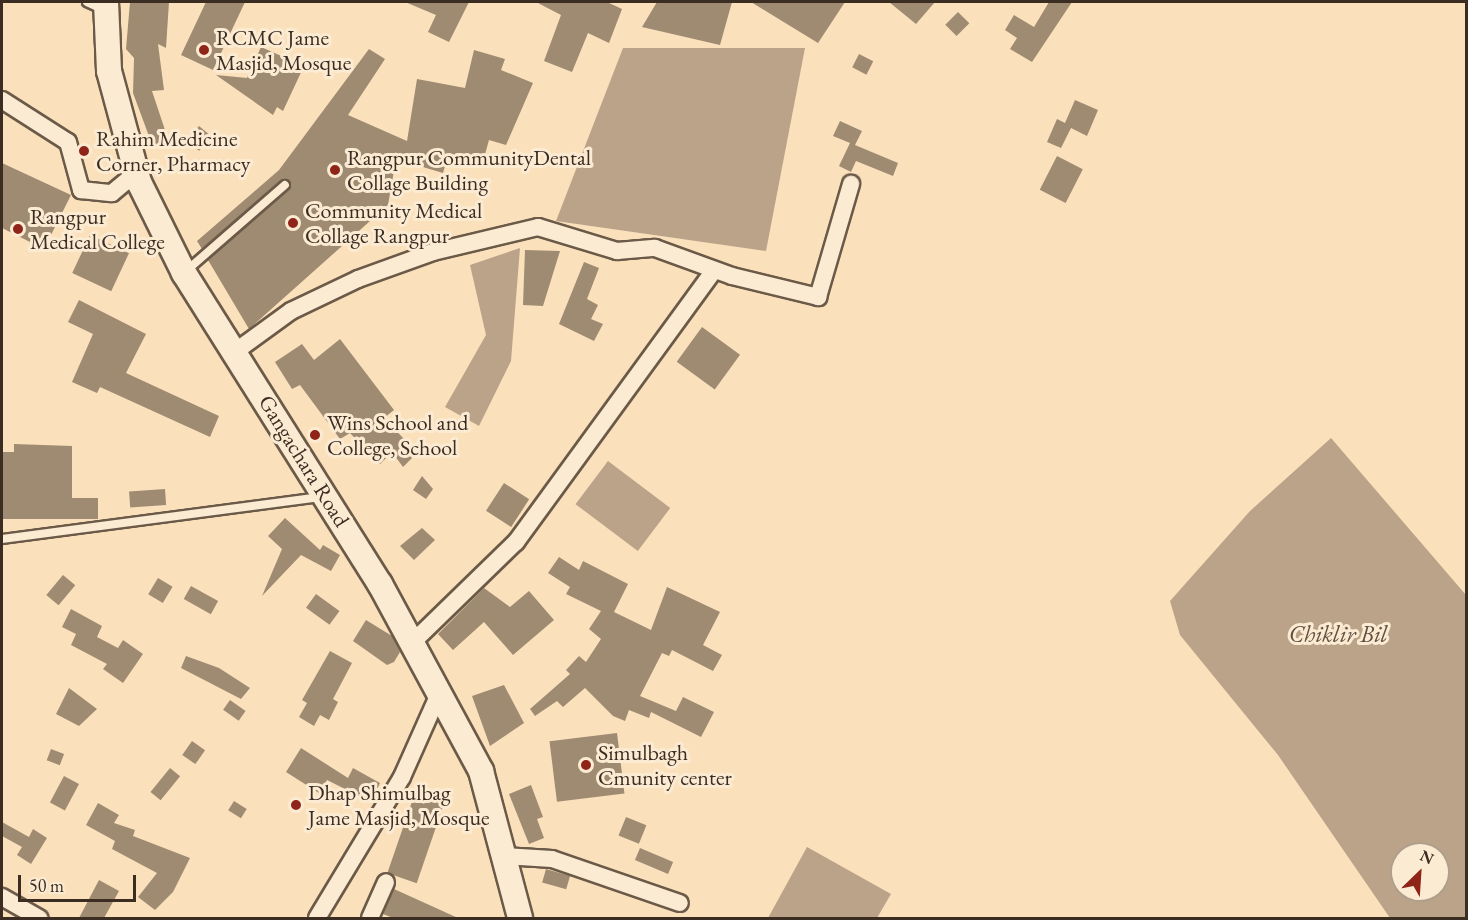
<!DOCTYPE html>
<html>
<head>
<meta charset="utf-8">
<style>
	body { margin:0 }
	#map { position:relative; width:1468px; height:920px; overflow:hidden; background:#fbe0bc; font-family:"EB Garamond",serif }
	div>[style] { position:absolute }
	[style*='--x'] { left:calc(var(--x)*1px); top:calc(var(--y)*1px); width:calc(var(--w)*1px); rotate:calc(var(--a)*1deg) }
	.water>* { inset:0; background:#baa388; transform-origin:0 0 }
	.building>* { inset:0; background:#9f8a72; transform-origin:0 0 }
	.roads { filter:drop-shadow(2px 0 #6b5a48) drop-shadow(-2px 0 #6b5a48) drop-shadow(0 2px #6b5a48) drop-shadow(0 -2px #6b5a48) }
	.lane>* { height:8px; margin:-4px; padding:0 4px; transform-origin:4px; border-radius:4px; background:#fcebd3 }
	.street>* { height:16px; margin:-8px; padding:0 8px; transform-origin:8px; border-radius:8px; background:#fcebd3 }
	.secondary>* { height:24px; margin:-12px; padding:0 12px; transform-origin:12px; border-radius:12px; background:#fcebd3 }
	.dots>* { width:16px; height:16px; translate:-50% -50%; box-sizing:border-box; border:3px solid #fcebd3; border-radius:50% }
	span { translate:-50% -50%; white-space:nowrap; text-align:center; line-height:1.15; -webkit-text-stroke:6px #fcebd3; paint-order:stroke }
	.poi-label { font-size:22px; color:#3b2d22 }
	.left { translate:0 -50%; text-align:left }
	.street-label { font-size:22px; color:#3b2d22 }
	.water-label { font-size:24px; color:#615041; font-style:italic }
	.frame { position:absolute; inset:0; border:3px solid #3b2d22; pointer-events:none }
	.north { position:absolute; left:1390px; top:842px; width:60px; height:60px; box-sizing:border-box; background:#fcebd3; border:2px solid #af9f8c; border-radius:50%; rotate:25deg; font-size:16px; font-weight:700; line-height:24px; text-align:center; color:#3b2d22 }
	.north::after { content:''; display:block; margin:auto; width:21px; height:27px; background:#8f2418; clip-path:polygon(50% 0,100% 100%,50% 72%,0 100%) }
	.scale { position:absolute; left:18px; top:875px; width:118px; height:27px; box-sizing:border-box; border:3px solid #3b2d22; border-top:0; padding-left:8px; font-size:18px; line-height:21px; white-space:nowrap; color:#3b2d22; -webkit-text-stroke:4px #fcebd3; paint-order:stroke }
</style>
</head>
<body>
<div id="map">
	<div class="water">
		<i style="clip-path:polygon(623px 48px,805px 48px,766px 251px,556px 221px)"></i>
		<i style="clip-path:polygon(520px 248px,511px 361px,479px 426px,445px 407px,486px 335px,470px 265px)"></i>
		<i style="clip-path:polygon(evenodd,1331px 438px,1466px 595px,1466px 918px,1390px 918px,1278px 755px,1180px 635px,1170px 601px,1250px 511px,1331px 438px,1402px 854px,1438px 854px,1438px 890px,1402px 890px,1402px 854px)"></i>
		<i style="left:608px;top:461px;width:78px;height:54px;rotate:37deg"></i>
		<i style="clip-path:polygon(807px 847px,891px 894px,877px 918px,768px 918px)"></i>
	</div>
	<div class="building">
		<i style="clip-path:polygon(130px 2px,169px 2px,166px 48px,158px 44px,164px 90px,152px 91px,168px 139px,153px 147px,133px 93px,134px 58px,126px 49px)"></i>
		<i style="clip-path:polygon(206px 2px,245px 2px,213px 70px,181px 55px)"></i>
		<i style="clip-path:polygon(405px 2px,469px 2px,449px 42px,428px 32px,436px 15px)"></i>
		<i style="clip-path:polygon(536px 2px,607px 2px,622px 9px,609px 43px,588px 33px,572px 72px,544px 61px,561px 15px)"></i>
		<i style="clip-path:polygon(657px 2px,732px 2px,720px 45px,642px 27px)"></i>
		<i style="clip-path:polygon(751px 2px,845px 2px,818px 43px)"></i>
		<i style="clip-path:polygon(889px 2px,935px 2px,916px 24px)"></i>
		<i style="clip-path:polygon(1049px 2px,1072px 2px,1032px 62px,1010px 49px,1017px 38px,1005px 30px,1014px 15px,1034px 27px)"></i>
		<i style="left:958px;top:12px;width:16px;height:18px;rotate:45deg"></i>
		<i style="clip-path:polygon(261px 47px,304px 66px,283px 111px,277px 107px,273px 115px,216px 75px,247px 78px)"></i>
		<i style="clip-path:polygon(369px 49px,385px 59px,348px 115px,407px 141px,417px 79px,465px 88px,474px 50px,505px 59px,501px 70px,533px 83px,506px 145px,489px 140px,482px 165px,448px 155px,443px 173px,396px 159px,388px 205px,249px 329px,208px 260px,289px 190px,290px 181px,281px 180px,202px 249px,197px 241px,279px 170px)"></i>
		<i style="left:859px;top:54px;width:16px;height:15px;rotate:27deg"></i>
		<i style="clip-path:polygon(1075px 100px,1098px 110px,1087px 136px,1071px 128px,1061px 148px,1047px 142px,1057px 119px,1065px 123px)"></i>
		<i style="clip-path:polygon(840px 121px,862px 131px,855px 145px,898px 163px,893px 176px,856px 161px,851px 172px,839px 166px,850px 143px,833px 136px)"></i>
		<i style="left:199px;top:126px;width:16px;height:19px;rotate:40deg"></i>
		<i style="left:1057px;top:156px;width:29px;height:38px;rotate:27deg"></i>
		<i style="clip-path:polygon(2px 163px,71px 195px,44px 249px,2px 228px)"></i>
		<i style="left:90px;top:235px;width:43px;height:42px;rotate:25deg"></i>
		<i style="clip-path:polygon(525px 250px,560px 251px,543px 306px,523px 305px)"></i>
		<i style="clip-path:polygon(584px 262px,599px 268px,587px 299px,598px 305px,591px 319px,603px 324px,594px 341px,559px 324px)"></i>
		<i style="clip-path:polygon(79px 300px,146px 334px,126px 373px,219px 416px,210px 437px,100px 387px,97px 393px,72px 382px,93px 334px,68px 322px)"></i>
		<i style="left:702px;top:327px;width:47px;height:43px;rotate:36deg"></i>
		<i style="clip-path:polygon(340px 339px,394px 410px,384px 418px,405px 440px,401px 444px,412px 458px,403px 467px,392px 452px,380px 464px,350px 433px,340px 439px,300px 385px,292px 389px,275px 362px,302px 344px,314px 360px)"></i>
		<i style="clip-path:polygon(14px 444px,72px 446px,72px 498px,98px 498px,98px 519px,2px 519px,2px 452px,14px 452px)"></i>
		<i style="clip-path:polygon(422px 476px,433px 489px,426px 499px,413px 490px)"></i>
		<i style="left:504px;top:483px;width:30px;height:33px;rotate:33deg"></i>
		<i style="left:165px;top:489px;width:16px;height:36px;rotate:86deg"></i>
		<i style="clip-path:polygon(285px 518px,320px 550px,323px 545px,340px 555px,331px 571px,301px 555px,262px 596px,282px 549px,268px 536px)"></i>
		<i style="clip-path:polygon(422px 528px,435px 540px,414px 560px,400px 546px)"></i>
		<i style="clip-path:polygon(559px 557px,579px 570px,583px 561px,628px 584px,614px 612px,651px 630px,667px 587px,720px 612px,703px 645px,722px 655px,713px 671px,672px 650px,669px 656px,662px 653px,640px 696px,676px 711px,683px 697px,714px 712px,701px 737px,651px 712px,649px 718px,629px 710px,625px 721px,613px 716px,585px 688px,563px 707px,557px 701px,535px 716px,530px 709px,570px 674px,566px 670px,579px 656px,586px 662px,601px 639px,589px 629px,601px 611px,566px 594px,570px 587px,548px 573px)"></i>
		<i style="left:63px;top:575px;width:16px;height:26px;rotate:40deg"></i>
		<i style="left:158px;top:578px;width:17px;height:19px;rotate:31deg"></i>
		<i style="left:191px;top:586px;width:31px;height:15px;rotate:29deg"></i>
		<i style="clip-path:polygon(484px 588px,510px 607px,529px 591px,554px 620px,513px 655px,484px 622px,453px 650px,438px 634px)"></i>
		<i style="left:316px;top:594px;width:29px;height:17px;rotate:36deg"></i>
		<i style="clip-path:polygon(71px 609px,102px 626px,97px 637px,118px 648px,123px 640px,143px 654px,123px 683px,103px 669px,107px 664px,71px 645px,76px 634px,62px 627px)"></i>
		<i style="clip-path:polygon(366px 620px,392px 636px,400px 652px,394px 662px,387px 665px,353px 641px)"></i>
		<i style="clip-path:polygon(330px 651px,352px 663px,333px 699px,338px 702px,329px 720px,320px 715px,314px 726px,299px 717px,307px 703px,302px 700px)"></i>
		<i style="clip-path:polygon(186px 656px,219px 668px,250px 688px,241px 699px,181px 668px)"></i>
		<i style="clip-path:polygon(504px 685px,524px 723px,490px 746px,472px 696px)"></i>
		<i style="clip-path:polygon(69px 688px,97px 709px,79px 726px,56px 714px)"></i>
		<i style="left:230px;top:700px;width:19px;height:12px;rotate:35deg"></i>
		<i style="left:617px;top:733px;width:61px;height:68px;rotate:83deg"></i>
		<i style="left:192px;top:741px;width:16px;height:17px;rotate:35deg"></i>
		<i style="clip-path:polygon(301px 748px,348px 778px,353px 768px,380px 783px,371px 802px,327px 780px,319px 793px,286px 772px)"></i>
		<i style="left:51px;top:749px;width:14px;height:12px;rotate:21deg"></i>
		<i style="left:170px;top:768px;width:13px;height:31px;rotate:39deg"></i>
		<i style="left:64px;top:776px;width:17px;height:30px;rotate:28deg"></i>
		<i style="clip-path:polygon(531px 785px,543px 817px,537px 819px,544px 838px,529px 844px,509px 794px)"></i>
		<i style="left:417px;top:787px;width:31px;height:91px;rotate:19deg"></i>
		<i style="left:234px;top:801px;width:15px;height:11px;rotate:32deg"></i>
		<i style="clip-path:polygon(98px 803px,119px 815px,114px 823px,135px 830px,133px 836px,190px 858px,173px 892px,155px 910px,138px 897px,157px 873px,112px 849px,115px 841px,86px 825px)"></i>
		<i style="left:626px;top:817px;width:22px;height:20px;rotate:22deg"></i>
		<i style="clip-path:polygon(2px 822px,29px 837px,33px 829px,47px 838px,31px 864px,17px 855px,22px 847px,2px 836px)"></i>
		<i style="left:640px;top:848px;width:36px;height:13px;rotate:23deg"></i>
		<i style="left:546px;top:869px;width:25px;height:14px;rotate:16deg"></i>
		<i style="clip-path:polygon(99px 880px,119px 891px,104px 918px,79px 918px)"></i>
		<i style="clip-path:polygon(394px 889px,458px 918px,393px 918px,383px 914px)"></i>
	</div>
	<div class="roads">
		<div class="lane">
			<i style="--x:87;--y:2;--w:17;--a:25"></i>
			<i style="--x:186;--y:271;--w:131;--a:-41"></i>
			<i style="--x:2;--y:539;--w:323;--a:-7.5"></i>
		</div>
		<div class="street">
			<i style="--x:2;--y:100;--w:78;--a:32.5"></i>
			<i style="--x:68;--y:142;--w:50;--a:74.8"></i>
			<i style="--x:81;--y:190;--w:31;--a:6"></i>
			<i style="--x:112;--y:193;--w:33;--a:-40"></i>
			<i style="--x:236;--y:351;--w:68;--a:-36"></i>
			<i style="--x:291;--y:311;--w:74;--a:-25.5"></i>
			<i style="--x:358;--y:279;--w:80;--a:-19.8"></i>
			<i style="--x:433;--y:252;--w:108;--a:-13.4"></i>
			<i style="--x:538;--y:227;--w:83;--a:16.9"></i>
			<i style="--x:617;--y:251;--w:38;--a:-5"></i>
			<i style="--x:655;--y:248;--w:82;--a:20"></i>
			<i style="--x:732;--y:276;--w:89;--a:13.7"></i>
			<i style="--x:818;--y:297;--w:118;--a:-73.7"></i>
			<i style="--x:412;--y:643;--w:145;--a:-44.2"></i>
			<i style="--x:516;--y:542;--w:336;--a:-53.9"></i>
			<i style="--x:504;--y:856;--w:48;--a:3.6"></i>
			<i style="--x:552;--y:859;--w:135;--a:19"></i>
			<i style="--x:2;--y:897;--w:43;--a:29.6"></i>
			<i style="--x:317;--y:918;--w:165;--a:-58.9"></i>
			<i style="--x:402;--y:777;--w:91;--a:-66"></i>
			<i style="--x:370;--y:918;--w:39;--a:-66"></i>
		</div>
		<div class="secondary">
			<i style="--x:106;--y:2;--w:69;--a:87.5"></i>
			<i style="--x:109;--y:71;--w:115;--a:74.9"></i>
			<i style="--x:139;--y:182;--w:102;--a:63.7"></i>
			<i style="--x:184;--y:273;--w:368;--a:57.8"></i>
			<i style="--x:380;--y:584;--w:213;--a:61.6"></i>
			<i style="--x:481;--y:771;--w:152;--a:75.1"></i>
		</div>
	</div>
	<div class="dots">
		<i style="left:204px;top:50px;background:#8f2418"></i>
		<i style="left:84px;top:151px;background:#8f2418"></i>
		<i style="left:335px;top:170px;background:#8f2418"></i>
		<i style="left:293px;top:223px;background:#8f2418"></i>
		<i style="left:18px;top:229px;background:#8f2418"></i>
		<i style="left:315px;top:435px;background:#8f2418"></i>
		<i style="left:586px;top:765px;background:#8f2418"></i>
		<i style="left:296px;top:805px;background:#8f2418"></i>
	</div>
	<div class="poi-label">
		<span class="left" style="left:216px;top:50px">RCMC Jame<br>Masjid, Mosque</span>
		<span class="left" style="left:96px;top:151px">Rahim Medicine<br>Corner, Pharmacy</span>
		<span class="left" style="left:347px;top:170px">Rangpur CommunityDental<br>Collage Building</span>
		<span class="left" style="left:305px;top:223px">Community Medical<br>Collage Rangpur</span>
		<span class="left" style="left:30px;top:229px">Rangpur<br>Medical College</span>
		<span class="left" style="left:327px;top:435px">Wins School and<br>College, School</span>
		<span class="left" style="left:598px;top:765px">Simulbagh<br>Cmunity center</span>
		<span class="left" style="left:308px;top:805px">Dhap Shimulbag<br>Jame Masjid, Mosque</span>
	</div>
	<div class="street-label">
		<span style="left:304px;top:461px;rotate:58deg">Gangachara Road</span>
	</div>
	<div class="water-label">
		<span style="left:1338px;top:634px">Chiklir Bil</span>
	</div>
	<div class="frame"></div>
	<div class="north">N</div>
	<div class="scale">50 m</div>
</div>
</body>
</html>
